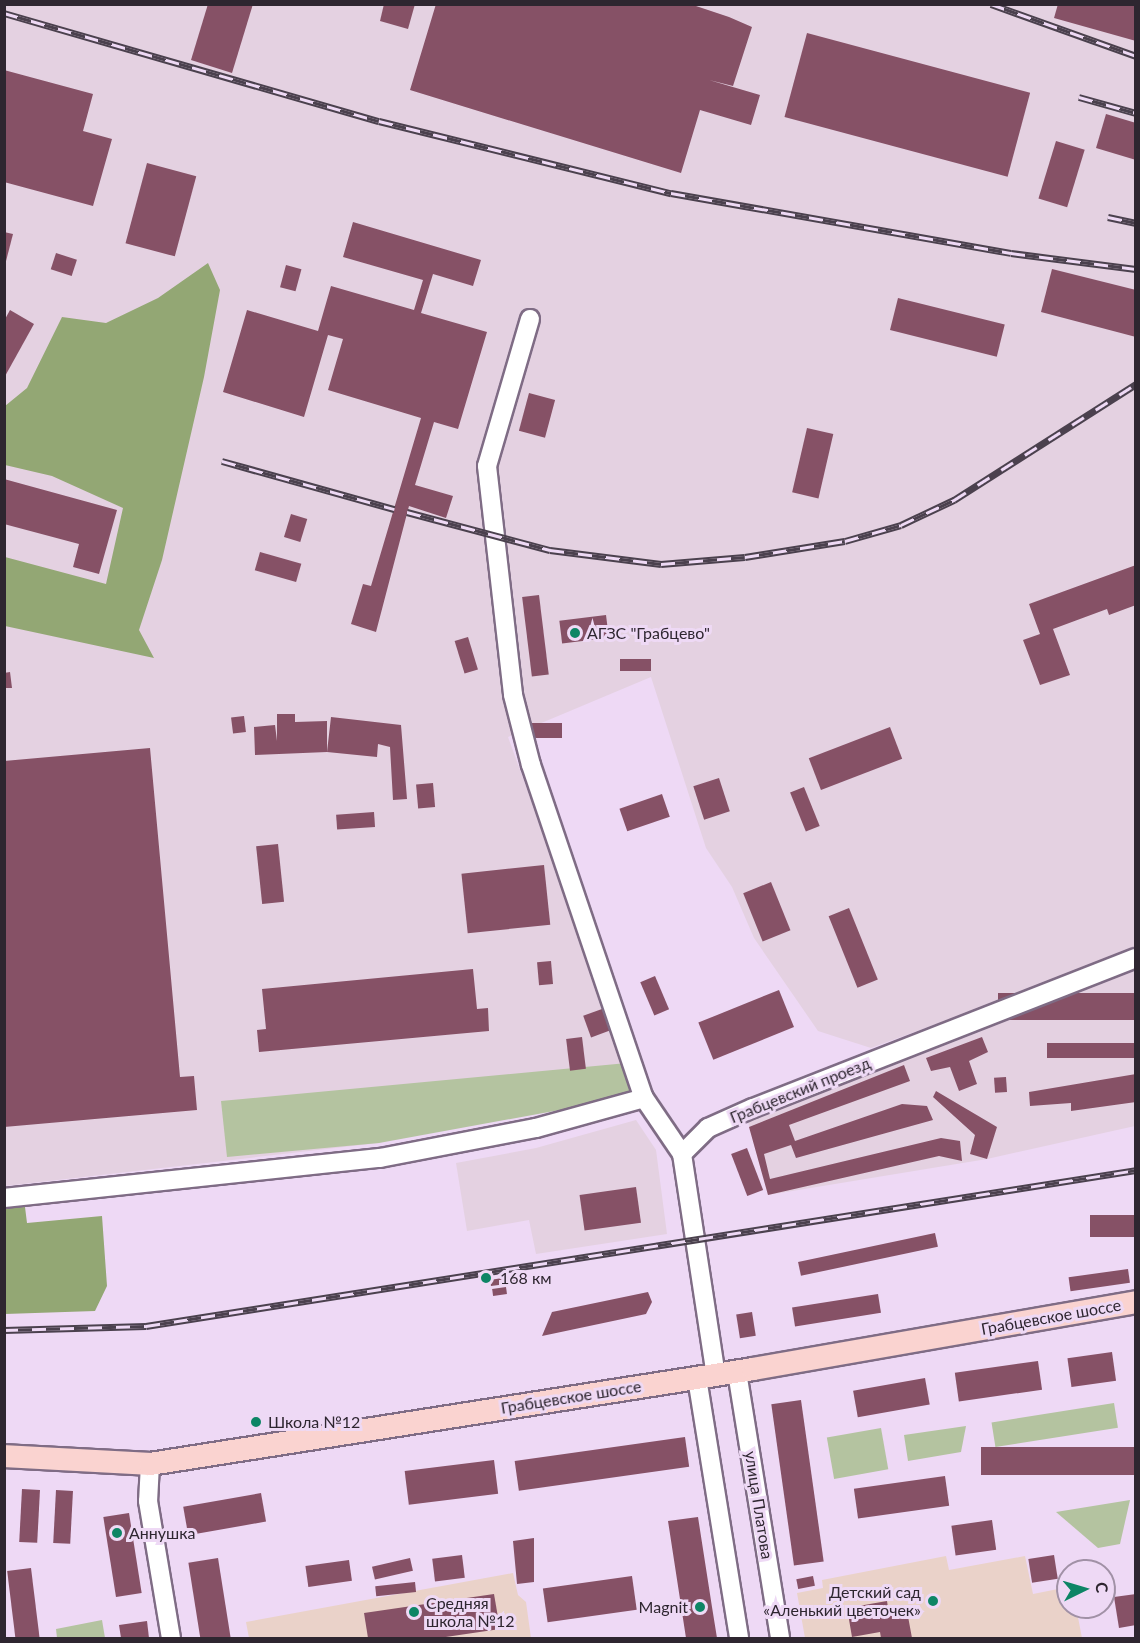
<!DOCTYPE html>
<html>
<head>
<meta charset="utf-8">
<style>
	body { margin:0 }
	#map { position:relative; width:1140px; height:1643px; overflow:hidden; background:#eed9f5; font-family:Lato,sans-serif }
	div>[style] { position:absolute }
	[style*='--x'] { left:calc(var(--x)*1px); top:calc(var(--y)*1px); width:calc(var(--w)*1px); rotate:calc(var(--a)*1deg) }
	.industrial>* { inset:0; background:#e4d1e1 }
	.education>* { inset:0; background:#ead2c9 }
	.green>* { inset:0; background:#b4c3a0; transform-origin:0 0 }
	.forest>* { inset:0; background:#93a774 }
	.building>* { inset:0; background:#865166; transform-origin:0 0 }
	.roads { filter:drop-shadow(2px 0 #7f6c85) drop-shadow(-2px 0 #7f6c85) drop-shadow(0 2px #7f6c85) drop-shadow(0 -2px #7f6c85) }
	.minor>* { height:18px; margin:-9px; padding:0 9px; transform-origin:9px; border-radius:9px; background:#fff }
	.major>* { height:22px; margin:-11px; padding:0 11px; transform-origin:11px; border-radius:11px; background:#fad3d0 }
	.rail>* { height:7px; margin-top:-3.5px; transform-origin:0; background:repeating-linear-gradient(90deg,#eed9f5 0 14px,#4b414e 0 28px); box-sizing:border-box; border-block:2px solid #4b414e }
	.dots>* { width:16px; height:16px; translate:-50% -50%; box-sizing:border-box; border:3px solid #eed9f5; border-radius:50% }
	span { translate:-50% -50%; white-space:nowrap; text-align:center; line-height:1.15; -webkit-text-stroke:6px #eed9f5; paint-order:stroke }
	.poi-label { font-size:16px; color:#2e2630 }
	.left { translate:0 -50%; text-align:left }
	.right { translate:-100% -50%; text-align:right }
	.street-label { font-size:16px; color:#2e2630 }
	.frame { position:absolute; inset:0; border:6px solid #2e2630; pointer-events:none }
	.north { position:absolute; left:1056px; top:1559px; width:60px; height:60px; box-sizing:border-box; background:#eed9f5; border:2px solid #a191a6; border-radius:50%; rotate:85deg; font-size:16px; font-weight:700; line-height:24px; text-align:center; color:#2e2630 }
	.north::after { content:''; display:block; margin:auto; width:21px; height:27px; background:#0d8565; clip-path:polygon(50% 0,100% 100%,50% 72%,0 100%) }
</style>
</head>
<body>
<div id="map">
	<div class="industrial">
		<i style="clip-path:polygon(5px 5px,1135px 5px,1135px 951px,871px 1048px,818px 1031px,754px 938px,732px 887px,706px 848px,651px 677px,508px 737px,627px 1063px,379px 1143px,5px 1186px)"></i>
		<i style="clip-path:polygon(1135px 968px,1135px 1126px,987px 1159px,768px 1195px,747px 1119px)"></i>
		<i style="clip-path:polygon(636px 1120px,656px 1150px,667px 1234px,536px 1254px,529px 1220px,467px 1231px,456px 1163px,536px 1148px)"></i>
	</div>
	<div class="education">
		<i style="clip-path:polygon(946px 1556px,949px 1570px,1025px 1556px,1033px 1594px,1068px 1587px,1068px 1607px,1076px 1607px,1082px 1638px,805px 1638px,797px 1593px,823px 1588px,822px 1580px)"></i>
		<i style="clip-path:polygon(513px 1573px,518px 1595px,526px 1602px,531px 1638px,249px 1638px,246px 1622px)"></i>
	</div>
	<div class="green">
		<i style="clip-path:polygon(627px 1063px,632px 1093px,587px 1105px,379px 1143px,227px 1157px,221px 1101px)"></i>
		<i style="left:1114px;top:1403px;width:25px;height:124px;rotate:81deg"></i>
		<i style="clip-path:polygon(966px 1426px,961px 1452px,908px 1461px,904px 1435px)"></i>
		<i style="left:881px;top:1428px;width:42px;height:55px;rotate:80deg"></i>
		<i style="clip-path:polygon(1130px 1500px,1120px 1544px,1098px 1548px,1056px 1512px)"></i>
		<i style="clip-path:polygon(102px 1620px,105px 1638px,57px 1638px,56px 1629px)"></i>
	</div>
	<div class="forest">
		<i style="clip-path:polygon(208px 263px,220px 290px,204px 377px,162px 560px,139px 630px,154px 658px,5px 626px,5px 557px,106px 584px,123px 508px,52px 476px,5px 465px,5px 406px,27px 388px,62px 317px,106px 323px,158px 298px)"></i>
		<i style="clip-path:polygon(25px 1207px,27px 1223px,102px 1216px,107px 1286px,95px 1311px,5px 1314px,5px 1208px)"></i>
	</div>
	<div class="building">
		<i style="clip-path:polygon(208px 4px,253px 4px,232px 73px,191px 60px)"></i>
		<i style="clip-path:polygon(384px 4px,415px 4px,408px 29px,380px 21px)"></i>
		<i style="clip-path:polygon(436px 4px,690px 4px,729px 17px,752px 27px,733px 86px,709px 80px,760px 95px,751px 125px,700px 110px,681px 173px,410px 90px)"></i>
		<i style="clip-path:polygon(1058px 4px,1136px 4px,1136px 41px,1054px 18px)"></i>
		<i style="left:807px;top:33px;width:231px;height:87px;rotate:15deg"></i>
		<i style="clip-path:polygon(4px 70px,93px 94px,83px 131px,112px 139px,93px 206px,4px 182px)"></i>
		<i style="clip-path:polygon(1106px 114px,1136px 123px,1136px 160px,1096px 148px)"></i>
		<i style="left:1056px;top:141px;width:30px;height:60px;rotate:17deg"></i>
		<i style="left:147px;top:163px;width:51px;height:83px;rotate:15deg"></i>
		<i style="clip-path:polygon(353px 222px,481px 260px,473px 286px,433px 274px,421px 313px,487px 332px,458px 429px,434px 422px,415px 485px,453px 496px,446px 518px,409px 506px,376px 632px,351px 624px,363px 584px,371px 586px,421px 418px,328px 390px,343px 339px,328px 335px,304px 417px,223px 392px,247px 310px,318px 331px,331px 286px,414px 310px,423px 280px,343px 257px)"></i>
		<i style="clip-path:polygon(4px 232px,13px 234px,5px 265px,4px 265px)"></i>
		<i style="left:56px;top:253px;width:22px;height:17px;rotate:18deg"></i>
		<i style="left:286px;top:265px;width:16px;height:23px;rotate:15deg"></i>
		<i style="clip-path:polygon(1052px 269px,1136px 290px,1136px 337px,1041px 312px)"></i>
		<i style="left:898px;top:298px;width:110px;height:33px;rotate:14deg"></i>
		<i style="clip-path:polygon(10px 310px,34px 324px,4px 378px,4px 321px)"></i>
		<i style="left:529px;top:393px;width:27px;height:39px;rotate:15deg"></i>
		<i style="left:807px;top:428px;width:27px;height:66px;rotate:13deg"></i>
		<i style="clip-path:polygon(4px 479px,117px 510px,99px 574px,73px 567px,79px 544px,4px 524px)"></i>
		<i style="left:291px;top:514px;width:17px;height:24px;rotate:17deg"></i>
		<i style="left:260px;top:552px;width:43px;height:19px;rotate:16deg"></i>
		<i style="clip-path:polygon(1136px 565px,1136px 605px,1109px 615px,1107px 609px,1053px 629px,1070px 675px,1040px 685px,1023px 640px,1040px 634px,1029px 604px)"></i>
		<i style="left:539px;top:595px;width:80px;height:17px;rotate:83deg"></i>
		<i style="left:606px;top:615px;width:23px;height:47px;rotate:83deg"></i>
		<i style="left:468px;top:637px;width:34px;height:14px;rotate:73deg"></i>
		<i style="left:620px;top:659px;width:31px;height:12px"></i>
		<i style="clip-path:polygon(10px 672px,12px 688px,4px 688px,4px 673px)"></i>
		<i style="clip-path:polygon(277px 714px,295px 714px,295px 722px,327px 721px,327px 752px,331px 717px,401px 725px,407px 799px,393px 800px,390px 747px,378px 744px,377px 757px,327px 752px,255px 755px,254px 727px,275px 725px,277px 741px)"></i>
		<i style="left:244px;top:716px;width:16px;height:13px;rotate:83deg"></i>
		<i style="left:562px;top:723px;width:15px;height:31px;rotate:90deg"></i>
		<i style="left:890px;top:727px;width:34px;height:87px;rotate:69deg"></i>
		<i style="clip-path:polygon(150px 748px,180px 1077px,194px 1076px,197px 1110px,4px 1127px,4px 761px)"></i>
		<i style="left:719px;top:778px;width:35px;height:27px;rotate:72deg"></i>
		<i style="left:433px;top:783px;width:24px;height:17px;rotate:85deg"></i>
		<i style="left:804px;top:787px;width:42px;height:15px;rotate:68deg"></i>
		<i style="left:662px;top:794px;width:24px;height:45px;rotate:71deg"></i>
		<i style="left:374px;top:812px;width:15px;height:38px;rotate:86deg"></i>
		<i style="left:278px;top:844px;width:58px;height:22px;rotate:84deg"></i>
		<i style="left:544px;top:865px;width:60px;height:83px;rotate:84deg"></i>
		<i style="left:771px;top:882px;width:52px;height:30px;rotate:68deg"></i>
		<i style="left:849px;top:908px;width:77px;height:22px;rotate:68deg"></i>
		<i style="left:551px;top:961px;width:23px;height:14px;rotate:85deg"></i>
		<i style="clip-path:polygon(473px 969px,477px 1009px,488px 1008px,489px 1031px,259px 1052px,257px 1030px,266px 1029px,262px 989px)"></i>
		<i style="left:655px;top:976px;width:36px;height:16px;rotate:67deg"></i>
		<i style="left:779px;top:990px;width:40px;height:87px;rotate:68deg"></i>
		<i style="left:1136px;top:993px;width:27px;height:138px;rotate:90deg"></i>
		<i style="left:602px;top:1009px;width:23px;height:20px;rotate:70deg"></i>
		<i style="left:582px;top:1037px;width:32px;height:16px;rotate:83deg"></i>
		<i style="clip-path:polygon(982px 1037px,988px 1052px,969px 1061px,977px 1084px,959px 1091px,950px 1067px,931px 1071px,926px 1058px)"></i>
		<i style="left:1136px;top:1043px;width:15px;height:89px;rotate:90deg"></i>
		<i style="clip-path:polygon(904px 1065px,910px 1081px,789px 1125px,795px 1141px,902px 1104px,927px 1106px,933px 1120px,796px 1158px,791px 1145px,764px 1154px,770px 1179px,941px 1138px,960px 1141px,962px 1161px,939px 1156px,768px 1195px,749px 1127px)"></i>
		<i style="clip-path:polygon(1136px 1074px,1136px 1102px,1071px 1111px,1071px 1103px,1030px 1106px,1029px 1092px)"></i>
		<i style="left:1006px;top:1077px;width:15px;height:12px;rotate:86deg"></i>
		<i style="clip-path:polygon(936px 1091px,997px 1127px,987px 1159px,970px 1154px,975px 1135px,933px 1097px)"></i>
		<i style="left:747px;top:1148px;width:45px;height:17px;rotate:69deg"></i>
		<i style="left:636px;top:1187px;width:36px;height:57px;rotate:82deg"></i>
		<i style="left:1136px;top:1215px;width:22px;height:46px;rotate:90deg"></i>
		<i style="left:935px;top:1233px;width:14px;height:140px;rotate:78deg"></i>
		<i style="left:1128px;top:1269px;width:14px;height:60px;rotate:82deg"></i>
		<i style="clip-path:polygon(521px 1275px,522px 1282px,491px 1286px,490px 1280px)"></i>
		<i style="left:506px;top:1287px;width:7px;height:14px;rotate:82deg"></i>
		<i style="clip-path:polygon(648px 1292px,652px 1302px,646px 1314px,542px 1336px,552px 1312px)"></i>
		<i style="left:878px;top:1294px;width:19px;height:87px;rotate:81deg"></i>
		<i style="left:752px;top:1312px;width:24px;height:16px;rotate:81deg"></i>
		<i style="left:1112px;top:1352px;width:29px;height:45px;rotate:82deg"></i>
		<i style="left:1038px;top:1361px;width:29px;height:84px;rotate:82deg"></i>
		<i style="left:925px;top:1378px;width:27px;height:73px;rotate:80deg"></i>
		<i style="left:801px;top:1400px;width:163px;height:30px;rotate:82deg"></i>
		<i style="left:685px;top:1437px;width:30px;height:172px;rotate:82deg"></i>
		<i style="left:1136px;top:1447px;width:28px;height:155px;rotate:90deg"></i>
		<i style="left:494px;top:1460px;width:34px;height:90px;rotate:83deg"></i>
		<i style="left:945px;top:1476px;width:30px;height:92px;rotate:82deg"></i>
		<i style="left:22px;top:1489px;width:18px;height:53px;rotate:3deg"></i>
		<i style="left:56px;top:1490px;width:17px;height:53px;rotate:3deg"></i>
		<i style="left:261px;top:1493px;width:29px;height:79px;rotate:80deg"></i>
		<i style="left:129px;top:1513px;width:81px;height:26px;rotate:81deg"></i>
		<i style="clip-path:polygon(698px 1517px,712px 1607px,717px 1638px,686px 1638px,668px 1521px)"></i>
		<i style="left:992px;top:1520px;width:30px;height:41px;rotate:82deg"></i>
		<i style="clip-path:polygon(534px 1538px,534px 1582px,517px 1584px,513px 1541px)"></i>
		<i style="left:462px;top:1555px;width:23px;height:30px;rotate:83deg"></i>
		<i style="left:1054px;top:1555px;width:24px;height:26px;rotate:81deg"></i>
		<i style="left:218px;top:1558px;width:81px;height:30px;rotate:81deg"></i>
		<i style="left:410px;top:1558px;width:13px;height:39px;rotate:77deg"></i>
		<i style="left:349px;top:1560px;width:21px;height:44px;rotate:82deg"></i>
		<i style="left:31px;top:1568px;width:71px;height:24px;rotate:83deg"></i>
		<i style="left:632px;top:1576px;width:34px;height:90px;rotate:82deg"></i>
		<i style="left:813px;top:1576px;width:10px;height:17px;rotate:79deg"></i>
		<i style="left:415px;top:1582px;width:10px;height:40px;rotate:84deg"></i>
		<i style="clip-path:polygon(494px 1594px,500px 1629px,439px 1638px,368px 1638px,364px 1613px)"></i>
		<i style="clip-path:polygon(1136px 1594px,1136px 1625px,1119px 1628px,1114px 1597px)"></i>
		<i style="clip-path:polygon(887px 1601px,889px 1614px,907px 1611px,912px 1638px,881px 1638px,880px 1632px,852px 1637px,847px 1608px)"></i>
		<i style="clip-path:polygon(147px 1621px,149px 1638px,121px 1638px,119px 1625px)"></i>
	</div>
	<div class="roads">
		<div class="minor">
			<i style="--x:530;--y:319;--w:153;--a:106.3"></i>
			<i style="--x:487;--y:466;--w:230;--a:83.5"></i>
			<i style="--x:513;--y:695;--w:72;--a:75.6"></i>
			<i style="--x:531;--y:765;--w:352;--a:71.3"></i>
			<i style="--x:644;--y:1098;--w:68;--a:55.8"></i>
			<i style="--x:682;--y:1154;--w:224;--a:81.3"></i>
			<i style="--x:682;--y:1154;--w:37;--a:-45"></i>
			<i style="--x:708;--y:1128;--w:49;--a:-24"></i>
			<i style="--x:753;--y:1108;--w:411;--a:-21.4"></i>
			<i style="--x:4;--y:1198;--w:378;--a:-6.1"></i>
			<i style="--x:380;--y:1158;--w:159;--a:-10.9"></i>
			<i style="--x:536;--y:1128;--w:112;--a:-15.5"></i>
			<i style="--x:737;--y:1372;--w:269;--a:80.8"></i>
			<i style="--x:697;--y:1378;--w:263;--a:80.8"></i>
			<i style="--x:150;--y:1464;--w:37;--a:93"></i>
			<i style="--x:148;--y:1501;--w:139;--a:80.5"></i>
		</div>
		<div class="major">
			<i style="--x:4;--y:1456;--w:146;--a:3.1"></i>
			<i style="--x:150;--y:1464;--w:610;--a:-8.95"></i>
			<i style="--x:753;--y:1369;--w:389;--a:-9.9"></i>
		</div>
	</div>
	<div class="rail">
		<i style="--x:991;--y:4;--w:154;--a:19.7"></i>
		<i style="--x:4;--y:13;--w:390;--a:16.1"></i>
		<i style="--x:379;--y:121;--w:301;--a:13.9"></i>
		<i style="--x:671;--y:193;--w:345;--a:10"></i>
		<i style="--x:1011;--y:253;--w:126;--a:7.3"></i>
		<i style="--x:1079;--y:97;--w:59;--a:15.7"></i>
		<i style="--x:1108;--y:217;--w:29;--a:12"></i>
		<i style="--x:222;--y:461;--w:179;--a:15.6"></i>
		<i style="--x:407;--y:512;--w:148;--a:14.9"></i>
		<i style="--x:550;--y:550;--w:112;--a:7.2"></i>
		<i style="--x:661;--y:564;--w:84;--a:-4.8"></i>
		<i style="--x:745;--y:557;--w:101;--a:-9.1"></i>
		<i style="--x:845;--y:541;--w:58;--a:-15.9"></i>
		<i style="--x:901;--y:525;--w:59;--a:-25.3"></i>
		<i style="--x:954;--y:500;--w:216;--a:-32.5"></i>
		<i style="--x:4;--y:1330;--w:142;--a:-1.6"></i>
		<i style="--x:146;--y:1326;--w:1002;--a:-8.95"></i>
	</div>
	<div class="dots">
		<i style="left:575px;top:633px;background:#0d8565"></i>
		<i style="left:486px;top:1278px;background:#0d8565"></i>
		<i style="left:256px;top:1422px;background:#0d8565"></i>
		<i style="left:117px;top:1533px;background:#0d8565"></i>
		<i style="left:933px;top:1601px;background:#0d8565"></i>
		<i style="left:700px;top:1607px;background:#0d8565"></i>
		<i style="left:414px;top:1612px;background:#0d8565"></i>
	</div>
	<div class="poi-label">
		<span class="left" style="left:587px;top:633px">АГЗС "Грабцево"</span>
		<span class="left" style="left:500px;top:1278px">168 км</span>
		<span class="left" style="left:268px;top:1422px">Школа №12</span>
		<span class="left" style="left:129px;top:1533px">Аннушка</span>
		<span class="right" style="left:921px;top:1601px">Детский сад<br>«Аленький цветочек»</span>
		<span class="left" style="left:426px;top:1612px">Средняя<br>школа №12</span>
		<span class="right" style="left:688px;top:1607px">Magnit</span>
	</div>
	<div class="street-label">
		<span style="left:800px;top:1090px;rotate:-22deg">Грабцевский проезд</span>
		<span style="left:1051px;top:1317px;rotate:-10deg">Грабцевское шоссе</span>
		<span style="left:571px;top:1397px;rotate:-9deg">Грабцевское шоссе</span>
		<span style="left:759px;top:1505px;rotate:81deg">улица Платова</span>
	</div>
	<div class="frame"></div>
	<div class="north">С</div>
</div>
</body>
</html>
